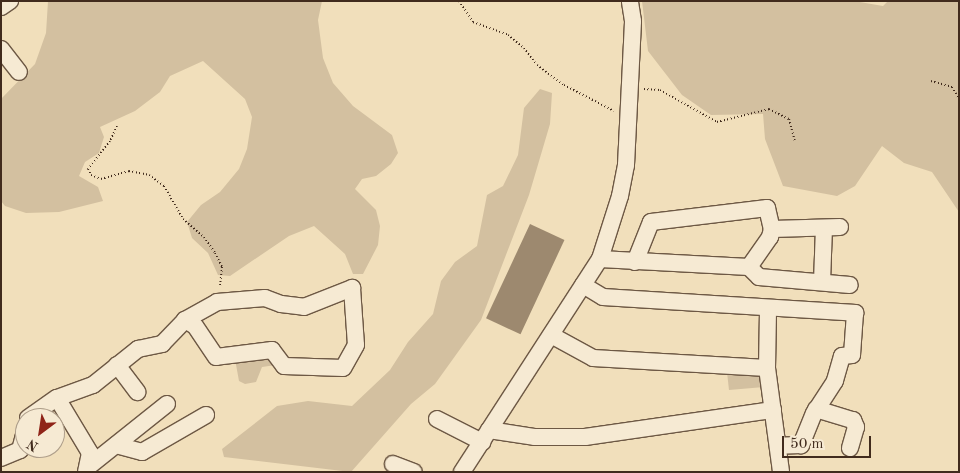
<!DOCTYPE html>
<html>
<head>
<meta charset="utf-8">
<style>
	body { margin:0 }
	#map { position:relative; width:960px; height:473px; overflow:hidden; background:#f1dfbb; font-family:"Old Standard TT",serif }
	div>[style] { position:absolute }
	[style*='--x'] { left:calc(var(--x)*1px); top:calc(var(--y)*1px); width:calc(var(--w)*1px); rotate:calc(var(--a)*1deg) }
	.green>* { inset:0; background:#d3c0a0 }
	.building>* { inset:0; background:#9d896f; transform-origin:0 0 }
	.path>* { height:2px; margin-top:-1px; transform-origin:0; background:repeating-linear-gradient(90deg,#412b1d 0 1px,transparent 0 3.5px) }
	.roads { filter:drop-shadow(1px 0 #6d5844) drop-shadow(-1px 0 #6d5844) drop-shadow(0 1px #6d5844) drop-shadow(0 -1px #6d5844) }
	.minor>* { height:16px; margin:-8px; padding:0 8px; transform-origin:8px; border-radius:8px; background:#f6ead3 }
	span { translate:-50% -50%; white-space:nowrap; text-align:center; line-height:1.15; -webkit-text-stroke:4px #f6ead3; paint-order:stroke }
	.frame { position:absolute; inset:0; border:2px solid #412b1d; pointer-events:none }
	.north { position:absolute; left:15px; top:408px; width:50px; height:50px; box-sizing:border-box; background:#f6ead3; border:1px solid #ae9e8a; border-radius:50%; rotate:211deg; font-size:14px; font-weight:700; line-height:20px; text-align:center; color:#412b1d }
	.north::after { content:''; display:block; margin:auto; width:18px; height:22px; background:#8f2418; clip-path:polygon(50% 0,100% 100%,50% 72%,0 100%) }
	.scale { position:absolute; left:782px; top:436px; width:89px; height:22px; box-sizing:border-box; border:2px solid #412b1d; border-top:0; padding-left:6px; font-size:15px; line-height:18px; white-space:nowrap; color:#412b1d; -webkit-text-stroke:4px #f6ead3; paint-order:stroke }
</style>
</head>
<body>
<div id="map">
	<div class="green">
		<i style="clip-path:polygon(48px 1px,322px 1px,318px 20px,323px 58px,333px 83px,353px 106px,392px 135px,398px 153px,391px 164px,376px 176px,362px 179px,355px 189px,376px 210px,380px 226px,378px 245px,363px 274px,353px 274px,345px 254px,314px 226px,289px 236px,230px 276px,218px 275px,208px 253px,192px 238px,187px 222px,201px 205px,220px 192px,239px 169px,247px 149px,252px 117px,245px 99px,203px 61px,170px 76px,160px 92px,135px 111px,100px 127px,104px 137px,99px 153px,85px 162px,79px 176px,98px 187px,103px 201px,59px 212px,26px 213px,5px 206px,1px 201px,1px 99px,35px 64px,46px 33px)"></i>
		<i style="clip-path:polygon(642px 1px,854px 1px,883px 6px,888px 1px,959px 1px,959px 212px,932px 172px,904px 163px,882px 146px,855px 186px,837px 196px,783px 186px,765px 139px,763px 114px,711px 115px,682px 95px,648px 51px)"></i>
		<i style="clip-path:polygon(540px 89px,552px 93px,550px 124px,529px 195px,481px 320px,435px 384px,411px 404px,351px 472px,224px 457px,222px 449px,277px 406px,308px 401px,352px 406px,390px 370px,408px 342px,433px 314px,441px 281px,455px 262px,477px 246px,487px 195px,503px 186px,518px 155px,524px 108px)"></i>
		<i style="clip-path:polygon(265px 354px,276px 365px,262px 367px,256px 382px,245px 384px,239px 381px,235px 359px)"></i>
		<i style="clip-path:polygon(727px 372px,762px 373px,764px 387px,729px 390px)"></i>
	</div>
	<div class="building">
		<i style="left:530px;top:224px;width:38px;height:104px;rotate:25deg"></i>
	</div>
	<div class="path">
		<i style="--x:459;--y:1;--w:25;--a:56"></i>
		<i style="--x:473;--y:22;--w:37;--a:20"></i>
		<i style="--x:508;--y:35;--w:21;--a:39"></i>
		<i style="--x:524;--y:48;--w:21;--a:53"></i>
		<i style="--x:537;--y:65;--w:34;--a:37"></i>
		<i style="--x:564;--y:85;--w:56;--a:27.5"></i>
		<i style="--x:931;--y:81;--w:22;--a:16"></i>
		<i style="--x:952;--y:87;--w:14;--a:60"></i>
		<i style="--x:644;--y:89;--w:16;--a:4"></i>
		<i style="--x:660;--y:90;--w:65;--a:29.3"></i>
		<i style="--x:717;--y:122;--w:54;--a:-14"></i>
		<i style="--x:769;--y:109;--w:22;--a:27"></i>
		<i style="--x:789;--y:119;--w:23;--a:75"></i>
		<i style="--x:117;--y:126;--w:17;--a:115"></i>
		<i style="--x:110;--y:141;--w:36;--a:128"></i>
		<i style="--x:88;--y:169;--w:7;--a:63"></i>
		<i style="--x:91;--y:175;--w:11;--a:22"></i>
		<i style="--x:101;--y:179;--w:29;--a:-16"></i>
		<i style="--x:129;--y:171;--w:20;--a:11"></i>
		<i style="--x:149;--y:175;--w:19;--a:36"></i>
		<i style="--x:164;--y:186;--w:38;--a:60"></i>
		<i style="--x:183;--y:219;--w:28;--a:41"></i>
		<i style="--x:204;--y:237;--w:19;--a:55"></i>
		<i style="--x:215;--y:253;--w:16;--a:63"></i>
		<i style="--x:222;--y:267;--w:20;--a:96"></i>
	</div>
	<div class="roads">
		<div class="minor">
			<i style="--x:1;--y:7;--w:11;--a:-34"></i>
			<i style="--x:1;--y:49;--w:29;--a:52"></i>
			<i style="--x:772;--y:229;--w:68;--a:-1.7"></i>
			<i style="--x:600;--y:259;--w:149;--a:3.1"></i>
			<i style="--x:749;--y:267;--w:14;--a:45"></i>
			<i style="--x:759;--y:277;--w:91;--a:5"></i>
			<i style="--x:635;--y:262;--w:43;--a:-68.2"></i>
			<i style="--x:651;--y:222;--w:117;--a:-6.9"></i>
			<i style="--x:767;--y:208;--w:22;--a:77"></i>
			<i style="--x:772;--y:229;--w:8;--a:104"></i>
			<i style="--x:770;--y:237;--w:37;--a:125"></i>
			<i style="--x:822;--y:282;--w:54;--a:-87.9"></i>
			<i style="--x:583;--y:285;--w:23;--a:31"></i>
			<i style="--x:603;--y:297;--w:253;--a:3.6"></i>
			<i style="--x:855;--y:313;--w:42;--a:94.1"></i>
			<i style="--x:852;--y:355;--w:10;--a:174"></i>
			<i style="--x:842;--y:356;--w:26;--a:106"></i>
			<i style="--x:835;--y:381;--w:38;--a:123"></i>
			<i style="--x:814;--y:413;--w:35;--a:112"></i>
			<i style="--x:801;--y:445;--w:23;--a:178"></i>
			<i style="--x:551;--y:335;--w:48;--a:28.7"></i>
			<i style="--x:593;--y:358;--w:174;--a:3.3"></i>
			<i style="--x:767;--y:368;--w:105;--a:82.3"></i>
			<i style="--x:117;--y:365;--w:34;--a:53"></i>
			<i style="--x:767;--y:368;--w:60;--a:-89"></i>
			<i style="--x:57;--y:398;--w:38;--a:-20"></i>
			<i style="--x:93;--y:385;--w:58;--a:-38.7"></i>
			<i style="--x:138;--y:349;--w:25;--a:-12"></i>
			<i style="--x:162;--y:344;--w:33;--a:-46"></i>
			<i style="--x:185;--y:320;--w:37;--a:-29"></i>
			<i style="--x:217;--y:302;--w:48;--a:-4.8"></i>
			<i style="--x:265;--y:298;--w:17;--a:21"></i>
			<i style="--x:281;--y:304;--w:23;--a:7"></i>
			<i style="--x:304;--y:307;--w:52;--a:-21.6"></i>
			<i style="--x:352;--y:288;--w:57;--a:86"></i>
			<i style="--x:356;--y:345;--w:26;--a:119"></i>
			<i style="--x:343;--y:368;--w:59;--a:-178.1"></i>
			<i style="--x:284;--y:366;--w:20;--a:-127"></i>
			<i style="--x:272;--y:350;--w:56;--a:172.9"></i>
			<i style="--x:216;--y:357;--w:37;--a:-124"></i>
			<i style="--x:195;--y:326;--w:12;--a:-149"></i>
			<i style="--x:816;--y:409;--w:39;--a:17"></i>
			<i style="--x:853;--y:420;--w:8;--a:67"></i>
			<i style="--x:856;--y:427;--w:22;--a:106"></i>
			<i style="--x:28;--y:418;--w:35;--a:-35"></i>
			<i style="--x:57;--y:398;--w:64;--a:59"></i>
			<i style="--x:90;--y:453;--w:19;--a:102"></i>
			<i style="--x:437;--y:419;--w:51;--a:27.1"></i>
			<i style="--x:489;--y:430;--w:47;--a:8.7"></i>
			<i style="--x:535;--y:437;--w:50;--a:0"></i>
			<i style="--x:585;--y:437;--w:190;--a:-8.2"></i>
			<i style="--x:116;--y:445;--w:27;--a:15"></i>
			<i style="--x:142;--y:452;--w:74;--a:-30"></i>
			<i style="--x:1;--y:458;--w:21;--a:-23"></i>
			<i style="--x:20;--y:450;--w:20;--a:-75"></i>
			<i style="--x:393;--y:464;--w:22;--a:21"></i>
			<i style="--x:88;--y:467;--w:101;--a:-38.6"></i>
			<i style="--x:462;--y:472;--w:254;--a:-57.1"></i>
			<i style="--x:600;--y:259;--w:66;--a:-72.4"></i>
			<i style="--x:620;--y:196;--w:32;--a:-79"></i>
			<i style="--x:626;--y:165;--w:144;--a:-87.2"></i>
			<i style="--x:633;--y:21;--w:20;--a:-99"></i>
		</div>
	</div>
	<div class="frame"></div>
	<div class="north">N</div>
	<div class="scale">50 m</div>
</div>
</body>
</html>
